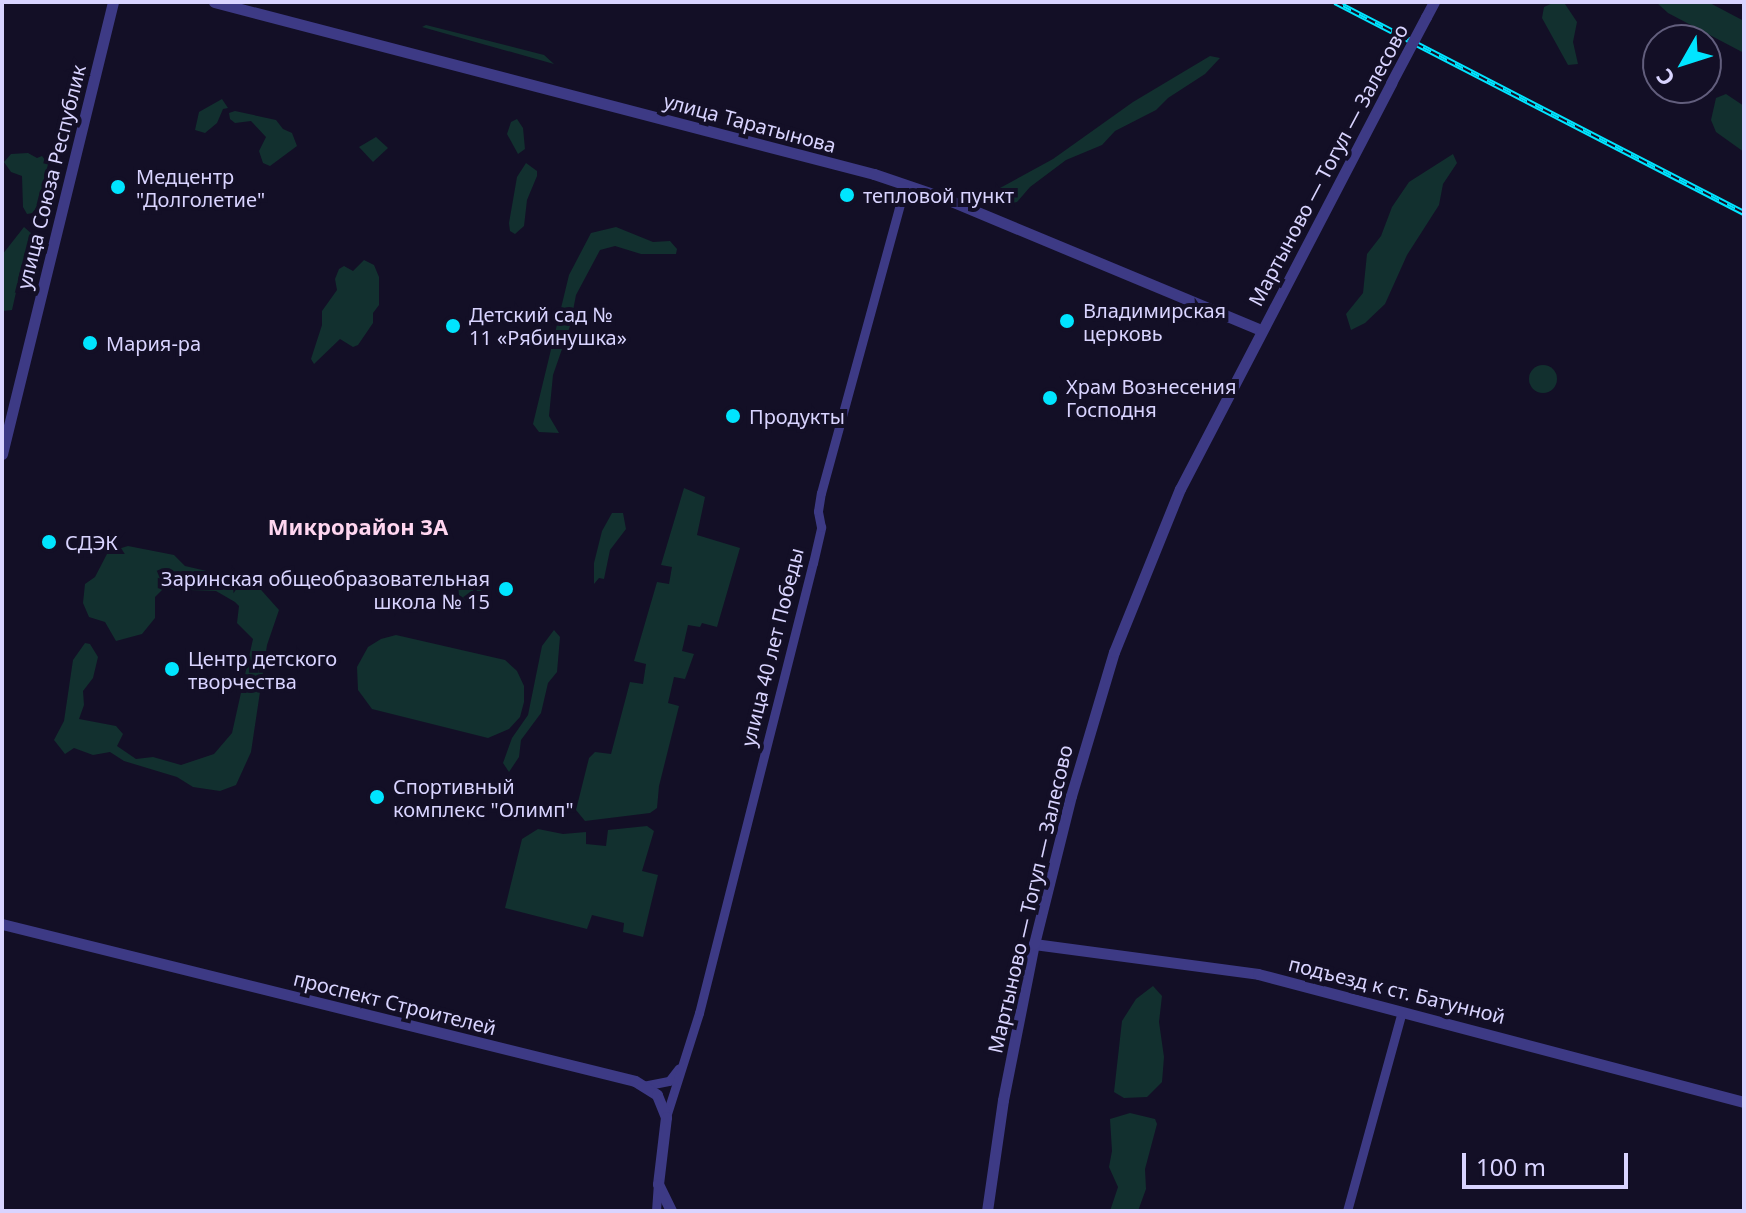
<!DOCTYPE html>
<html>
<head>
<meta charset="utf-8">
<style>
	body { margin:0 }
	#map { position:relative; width:1746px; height:1213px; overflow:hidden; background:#130f26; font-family:"Noto Sans",sans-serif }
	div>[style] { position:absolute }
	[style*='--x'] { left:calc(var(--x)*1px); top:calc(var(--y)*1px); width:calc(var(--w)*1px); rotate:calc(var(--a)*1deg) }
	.green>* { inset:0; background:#12302f }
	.round { border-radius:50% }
	.minor>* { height:9px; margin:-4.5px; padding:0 4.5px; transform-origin:4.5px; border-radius:4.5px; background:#3d3a85 }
	.tertiary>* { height:11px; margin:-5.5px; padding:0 5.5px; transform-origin:5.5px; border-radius:5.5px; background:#3d3a85 }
	.rail>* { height:6px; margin-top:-3px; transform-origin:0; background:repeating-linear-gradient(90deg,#130f26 0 9px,#00e5ff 0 18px); box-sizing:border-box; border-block:2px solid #00e5ff }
	.tertiary-bridge>* { height:11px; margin:-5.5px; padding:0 5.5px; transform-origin:5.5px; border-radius:5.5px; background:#3d3a85 }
	.dots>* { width:22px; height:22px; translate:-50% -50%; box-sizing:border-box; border:4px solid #130f26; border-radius:50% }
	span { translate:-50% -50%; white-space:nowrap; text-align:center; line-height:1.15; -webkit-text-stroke:8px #130f26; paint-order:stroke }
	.street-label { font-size:20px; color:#d9d4ff }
	.poi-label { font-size:20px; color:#d9d4ff }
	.left { translate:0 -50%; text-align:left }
	.right { translate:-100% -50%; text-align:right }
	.neighbourhood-label { font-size:22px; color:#ffd6f0; font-weight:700 }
	.frame { position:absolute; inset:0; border:4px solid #d9d4ff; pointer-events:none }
	.north { position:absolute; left:1642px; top:24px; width:80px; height:80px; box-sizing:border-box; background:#130f26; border:2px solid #625e7d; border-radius:50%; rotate:231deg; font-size:22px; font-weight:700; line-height:32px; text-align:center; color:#d9d4ff }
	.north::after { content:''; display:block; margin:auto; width:28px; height:36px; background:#00e5ff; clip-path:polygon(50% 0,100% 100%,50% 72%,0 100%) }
	.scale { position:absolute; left:1462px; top:1153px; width:166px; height:36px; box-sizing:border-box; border:4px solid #d9d4ff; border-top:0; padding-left:10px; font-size:24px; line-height:28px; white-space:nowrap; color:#d9d4ff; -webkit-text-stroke:6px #130f26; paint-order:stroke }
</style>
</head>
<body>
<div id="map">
	<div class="green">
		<i style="clip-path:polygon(1555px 2px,1565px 4px,1577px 22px,1573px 42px,1578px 64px,1568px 65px,1542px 18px,1544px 7px)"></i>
		<i style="clip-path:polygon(1656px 2px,1708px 2px,1744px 21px,1744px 53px,1668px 13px)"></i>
		<i style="clip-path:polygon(426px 25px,544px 55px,554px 64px,422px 27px)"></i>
		<i style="clip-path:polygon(1210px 56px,1220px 58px,1205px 74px,1168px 98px,1156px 110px,1115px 131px,1102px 145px,1066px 160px,1030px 187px,1017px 202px,1002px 205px,992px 197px,1000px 188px,1053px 159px,1133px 102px)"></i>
		<i style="clip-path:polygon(1726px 94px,1744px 106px,1744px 152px,1716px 132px,1711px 120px,1716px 98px)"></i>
		<i style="clip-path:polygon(222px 99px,228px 108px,223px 109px,217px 123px,205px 133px,195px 130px,199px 112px)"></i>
		<i style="clip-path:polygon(235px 111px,276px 120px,283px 129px,292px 133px,297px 146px,270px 166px,263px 163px,259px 151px,266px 137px,251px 121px,235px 123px,230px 119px,229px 113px)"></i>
		<i style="clip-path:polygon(517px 119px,523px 128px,525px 149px,518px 154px,507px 134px,511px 122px)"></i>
		<i style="clip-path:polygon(376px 137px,388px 148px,373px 162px,359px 147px)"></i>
		<i style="clip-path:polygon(28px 153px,37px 158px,42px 156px,48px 164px,40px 200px,33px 213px,27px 214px,23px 207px,22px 176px,11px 172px,4px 162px,11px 154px)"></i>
		<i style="clip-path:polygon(1453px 154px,1457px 163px,1443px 184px,1439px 205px,1407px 255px,1385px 304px,1365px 323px,1351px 330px,1346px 314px,1363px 293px,1367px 254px,1381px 236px,1392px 207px,1409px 182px)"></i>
		<i style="clip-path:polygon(526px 163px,537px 171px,537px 176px,527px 200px,524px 226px,515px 234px,510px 231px,509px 223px,517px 177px)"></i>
		<i style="clip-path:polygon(24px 227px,32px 234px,28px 261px,19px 279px,12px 310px,2px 311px,2px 255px)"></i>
		<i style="clip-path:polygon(616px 227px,653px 242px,670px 241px,677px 249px,676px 254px,641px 254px,615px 246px,600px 250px,576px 295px,570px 326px,553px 375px,549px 416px,559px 433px,539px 432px,533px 424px,569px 275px,591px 233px)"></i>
		<i style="clip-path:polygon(364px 260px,374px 265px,379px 277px,379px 305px,373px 313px,373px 323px,358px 345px,353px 347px,340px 339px,314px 364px,311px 359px,322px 325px,322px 311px,337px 290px,335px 279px,339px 269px,344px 266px,353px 271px)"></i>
		<i class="round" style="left:1529px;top:365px;width:28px;height:28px"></i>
		<i style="clip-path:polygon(684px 488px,705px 497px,697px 535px,740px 548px,717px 627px,702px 623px,700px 627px,688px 625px,682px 651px,694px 654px,685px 679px,674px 677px,668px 703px,679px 706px,659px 786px,657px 808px,650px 813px,585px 821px,576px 810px,589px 758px,595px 752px,611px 754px,630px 682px,643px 684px,646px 664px,634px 661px,657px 582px,669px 584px,672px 567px,661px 565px)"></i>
		<i style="clip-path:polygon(612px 513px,623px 513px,626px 529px,610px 550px,604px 579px,599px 578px,594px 584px,594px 563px,602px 531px)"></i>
		<i style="clip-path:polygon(128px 546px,174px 555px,185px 566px,254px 582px,279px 610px,267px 645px,251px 752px,236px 785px,220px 791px,193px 787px,177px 777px,124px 761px,110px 752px,93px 755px,74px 748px,65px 754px,54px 740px,64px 721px,73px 660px,85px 643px,90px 644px,98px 657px,93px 678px,83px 691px,84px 705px,79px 719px,116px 726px,123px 734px,117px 746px,136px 759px,153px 757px,181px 765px,214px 754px,232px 733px,253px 639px,237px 623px,239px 606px,235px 602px,216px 591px,163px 589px,155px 597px,155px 618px,142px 634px,116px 641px,105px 622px,89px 617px,83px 603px,85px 584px,95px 577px,108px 552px)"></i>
		<i style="clip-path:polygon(467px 578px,483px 592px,481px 603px,471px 605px,459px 595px,458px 583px)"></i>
		<i style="clip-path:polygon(554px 630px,560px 637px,557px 672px,548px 683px,541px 713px,521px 740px,519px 757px,509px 772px,503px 763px,512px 738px,528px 715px,542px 646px)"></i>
		<i style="clip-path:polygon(396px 635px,505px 660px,517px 671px,524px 686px,524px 702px,520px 717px,509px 729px,488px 738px,372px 709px,358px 690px,357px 667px,368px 647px,381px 639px)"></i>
		<i style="clip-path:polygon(647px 826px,654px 831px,642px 871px,658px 875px,643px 937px,623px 932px,624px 923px,592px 915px,587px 929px,505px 908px,522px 839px,538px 829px,563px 834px,586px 832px,586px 844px,606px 846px,608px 830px)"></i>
		<i style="clip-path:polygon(1153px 986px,1162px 996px,1159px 1022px,1164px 1057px,1162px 1082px,1147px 1097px,1124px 1098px,1114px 1092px,1122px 1021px,1136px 999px)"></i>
		<i style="clip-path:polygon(1130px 1113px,1155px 1119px,1157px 1124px,1145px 1169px,1146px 1189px,1138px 1211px,1110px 1211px,1118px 1187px,1109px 1167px,1112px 1151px,1110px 1119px)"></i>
	</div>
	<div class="minor">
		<i style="--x:643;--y:1086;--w:26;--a:-11"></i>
		<i style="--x:669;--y:1081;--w:16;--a:-52"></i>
		<i style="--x:666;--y:1117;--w:109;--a:-72.4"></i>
		<i style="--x:699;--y:1013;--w:464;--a:-75.8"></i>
		<i style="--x:813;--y:563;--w:37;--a:-77"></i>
		<i style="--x:821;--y:527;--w:16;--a:-101"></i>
		<i style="--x:818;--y:511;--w:18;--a:-81"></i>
		<i style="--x:821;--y:493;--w:319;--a:-74.7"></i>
		<i style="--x:656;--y:1211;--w:27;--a:-86"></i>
		<i style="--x:1347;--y:1211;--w:206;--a:-74.6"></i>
	</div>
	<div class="tertiary">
		<i style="--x:214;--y:2;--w:682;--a:14.61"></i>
		<i style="--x:874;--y:174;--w:69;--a:18.7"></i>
		<i style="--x:939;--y:196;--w:349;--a:22.6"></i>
		<i style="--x:1426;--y:17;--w:17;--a:-62"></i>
		<i style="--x:2;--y:454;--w:465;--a:-76.2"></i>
		<i style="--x:2;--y:924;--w:652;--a:13.93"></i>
		<i style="--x:635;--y:1081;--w:26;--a:32"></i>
		<i style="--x:657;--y:1095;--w:24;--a:68"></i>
		<i style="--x:666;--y:1117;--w:67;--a:96.8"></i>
		<i style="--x:658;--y:1184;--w:30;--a:64"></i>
		<i style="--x:1034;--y:944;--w:226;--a:7.6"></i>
		<i style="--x:1258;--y:974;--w:503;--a:14.76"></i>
		<i style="--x:987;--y:1211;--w:112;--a:-81.8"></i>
		<i style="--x:1003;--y:1100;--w:159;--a:-78.8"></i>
		<i style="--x:1034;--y:944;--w:153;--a:-76"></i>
		<i style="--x:1071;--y:796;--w:150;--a:-73.4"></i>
		<i style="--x:1114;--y:652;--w:176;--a:-68"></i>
		<i style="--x:1180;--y:489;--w:458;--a:-62.5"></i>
	</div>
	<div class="rail">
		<i style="--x:1335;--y:2;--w:460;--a:27.3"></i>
	</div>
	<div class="tertiary-bridge">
		<i style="--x:1391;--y:83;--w:75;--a:-62.1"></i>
	</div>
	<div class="dots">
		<i style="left:118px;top:187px;background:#00e5ff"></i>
		<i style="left:847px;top:195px;background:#00e5ff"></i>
		<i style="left:1067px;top:321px;background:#00e5ff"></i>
		<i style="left:453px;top:326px;background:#00e5ff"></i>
		<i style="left:90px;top:343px;background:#00e5ff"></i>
		<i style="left:1050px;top:398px;background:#00e5ff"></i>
		<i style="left:733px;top:416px;background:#00e5ff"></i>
		<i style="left:49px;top:542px;background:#00e5ff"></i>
		<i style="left:506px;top:589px;background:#00e5ff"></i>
		<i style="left:172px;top:669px;background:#00e5ff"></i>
		<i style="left:377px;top:797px;background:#00e5ff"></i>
	</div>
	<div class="street-label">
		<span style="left:750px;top:123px;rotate:15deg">улица Таратынова</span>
		<span style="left:1328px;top:165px;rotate:-62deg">Мартыново — Тогул — Залесово</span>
		<span style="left:51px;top:177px;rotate:-76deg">улица Союза Республик</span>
		<span style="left:772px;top:647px;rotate:-76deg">улица 40 лет Победы</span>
		<span style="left:1030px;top:899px;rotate:-77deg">Мартыново — Тогул — Залесово</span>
		<span style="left:1397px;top:990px;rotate:14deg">подъезд к ст. Батунной</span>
		<span style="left:395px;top:1003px;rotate:14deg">проспект Строителей</span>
	</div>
	<div class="poi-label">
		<span class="left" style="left:136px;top:188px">Медцентр<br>"Долголетие"</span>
		<span class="left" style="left:863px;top:195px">тепловой пункт</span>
		<span class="left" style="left:1083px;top:322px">Владимирская<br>церковь</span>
		<span class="left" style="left:469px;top:326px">Детский сад №<br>11 «Рябинушка»</span>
		<span class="left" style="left:106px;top:343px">Мария-ра</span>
		<span class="left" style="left:1066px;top:398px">Храм Вознесения<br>Господня</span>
		<span class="left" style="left:749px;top:416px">Продукты</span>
		<span class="left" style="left:65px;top:542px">СДЭК</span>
		<span class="right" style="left:490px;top:590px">Заринская общеобразовательная<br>школа № 15</span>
		<span class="left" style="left:188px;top:670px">Центр детского<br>творчества</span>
		<span class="left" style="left:393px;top:798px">Спортивный<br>комплекс "Олимп"</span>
	</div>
	<div class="neighbourhood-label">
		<span style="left:358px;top:527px">Микрорайон 3А</span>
	</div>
	<div class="frame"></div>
	<div class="north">С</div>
	<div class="scale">100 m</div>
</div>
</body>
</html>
